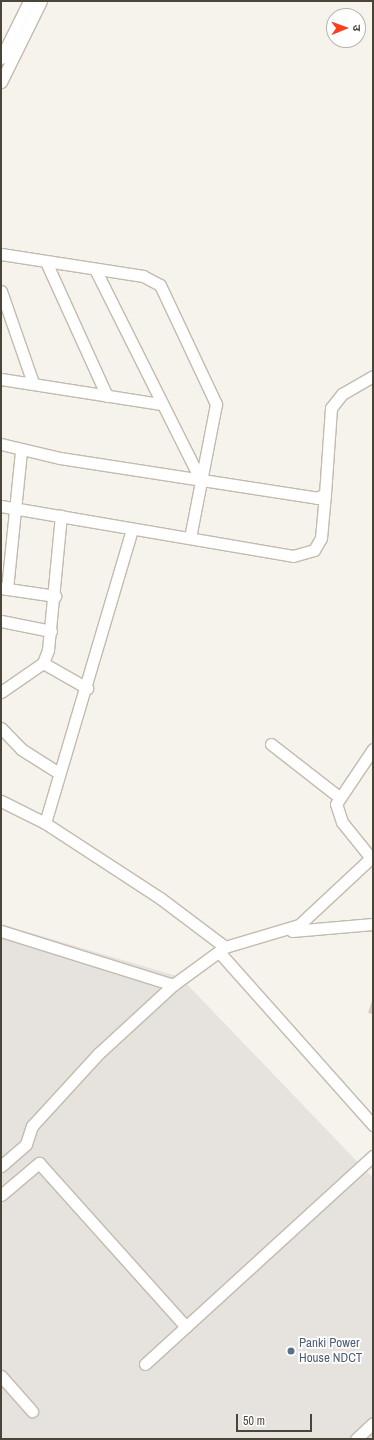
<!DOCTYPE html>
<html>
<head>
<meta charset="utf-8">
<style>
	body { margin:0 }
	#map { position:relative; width:374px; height:1440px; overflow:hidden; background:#f6f3ec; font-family:"Archivo Narrow","Noto Sans Devanagari",sans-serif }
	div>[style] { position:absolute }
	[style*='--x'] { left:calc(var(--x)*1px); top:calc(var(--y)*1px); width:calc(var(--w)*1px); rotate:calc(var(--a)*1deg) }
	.industrial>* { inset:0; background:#e6e2dd }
	.building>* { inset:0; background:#d8cfc1 }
	.roads { filter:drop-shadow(1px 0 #c2bbae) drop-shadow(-1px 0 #c2bbae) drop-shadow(0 1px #c2bbae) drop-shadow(0 -1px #c2bbae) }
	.minor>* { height:11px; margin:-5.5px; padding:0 5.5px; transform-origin:5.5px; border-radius:5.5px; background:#fff }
	.dots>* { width:11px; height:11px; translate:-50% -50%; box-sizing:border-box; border:2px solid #fff; border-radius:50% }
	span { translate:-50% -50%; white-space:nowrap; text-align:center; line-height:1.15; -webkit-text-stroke:3.5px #fff; paint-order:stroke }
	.service-label { font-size:13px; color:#4e5e75 }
	.left { translate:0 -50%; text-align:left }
	.frame { position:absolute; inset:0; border:2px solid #4b4439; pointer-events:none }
	.north { position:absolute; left:326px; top:8px; width:40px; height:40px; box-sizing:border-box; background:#fff; border:1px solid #b7b4b0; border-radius:50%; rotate:89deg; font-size:11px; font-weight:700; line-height:16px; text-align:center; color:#4b4439 }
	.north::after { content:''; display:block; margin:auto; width:14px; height:18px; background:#fc3f1d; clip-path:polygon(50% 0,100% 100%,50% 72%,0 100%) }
	.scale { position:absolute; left:236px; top:1414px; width:76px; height:18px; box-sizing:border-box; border:2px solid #4b4439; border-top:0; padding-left:5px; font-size:12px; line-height:14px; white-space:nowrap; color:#4b4439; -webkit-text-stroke:3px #fff; paint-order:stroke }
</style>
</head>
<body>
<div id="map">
	<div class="industrial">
		<i style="clip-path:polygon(1px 924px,180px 977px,373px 1178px,373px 1439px,1px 1439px)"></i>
	</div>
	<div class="building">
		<i style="clip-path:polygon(373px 998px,373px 1014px,368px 1013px)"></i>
	</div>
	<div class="roads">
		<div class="minor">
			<i style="--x:1;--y:58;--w:64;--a:-63.8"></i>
			<i style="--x:1;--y:82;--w:90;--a:-63.7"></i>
			<i style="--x:1;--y:254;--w:144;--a:8.8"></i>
			<i style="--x:143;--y:276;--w:19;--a:28"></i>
			<i style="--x:160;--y:285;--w:132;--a:64.8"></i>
			<i style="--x:216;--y:404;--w:136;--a:101"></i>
			<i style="--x:47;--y:264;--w:145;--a:65.6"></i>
			<i style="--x:96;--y:271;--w:235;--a:63.4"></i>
			<i style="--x:1;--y:291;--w:97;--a:70.8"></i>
			<i style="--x:1;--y:379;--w:162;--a:8.9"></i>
			<i style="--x:1;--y:444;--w:61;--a:13.3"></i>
			<i style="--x:60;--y:458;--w:260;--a:8.8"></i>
			<i style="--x:317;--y:498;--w:9;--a:-27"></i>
			<i style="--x:325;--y:494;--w:86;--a:-86"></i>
			<i style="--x:331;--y:408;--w:18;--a:-52"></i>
			<i style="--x:342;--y:394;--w:36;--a:-30"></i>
			<i style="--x:1;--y:506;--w:296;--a:9.7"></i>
			<i style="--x:293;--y:556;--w:22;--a:-16"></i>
			<i style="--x:314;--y:550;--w:14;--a:-60"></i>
			<i style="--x:321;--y:538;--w:44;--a:-84.8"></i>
			<i style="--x:1;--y:588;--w:55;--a:8.4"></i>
			<i style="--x:7;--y:589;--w:139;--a:-84.2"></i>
			<i style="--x:1;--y:621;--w:51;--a:11.3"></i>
			<i style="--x:43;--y:663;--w:51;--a:29.6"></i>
			<i style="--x:1;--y:692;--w:51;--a:-34.6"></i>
			<i style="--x:43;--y:663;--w:14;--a:-69"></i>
			<i style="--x:48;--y:650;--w:135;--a:-84.5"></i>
			<i style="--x:1;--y:728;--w:29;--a:46"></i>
			<i style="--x:21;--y:749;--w:45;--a:32.3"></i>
			<i style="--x:271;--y:744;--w:86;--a:37.9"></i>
			<i style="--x:1;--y:801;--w:49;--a:26.6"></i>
			<i style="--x:45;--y:823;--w:137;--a:33.1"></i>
			<i style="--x:160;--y:898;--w:81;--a:37"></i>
			<i style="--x:45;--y:823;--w:306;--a:-73.5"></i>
			<i style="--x:371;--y:858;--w:46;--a:-128.9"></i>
			<i style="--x:342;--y:822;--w:19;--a:-108"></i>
			<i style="--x:336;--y:804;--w:66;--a:-56.1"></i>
			<i style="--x:1;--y:931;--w:180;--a:17.4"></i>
			<i style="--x:173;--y:985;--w:64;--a:-36.2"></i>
			<i style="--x:225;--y:947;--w:77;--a:-16.6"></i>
			<i style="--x:299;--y:925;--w:101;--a:-43"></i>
			<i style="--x:292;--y:931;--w:81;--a:-4.9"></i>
			<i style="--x:219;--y:952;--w:232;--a:48.3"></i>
			<i style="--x:1;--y:1166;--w:33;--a:-41"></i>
			<i style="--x:26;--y:1144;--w:19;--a:-72"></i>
			<i style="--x:32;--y:1126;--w:99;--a:-47.5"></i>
			<i style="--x:99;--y:1053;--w:100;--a:-42.6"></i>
			<i style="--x:1;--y:1195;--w:50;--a:-40.1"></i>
			<i style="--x:39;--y:1163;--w:220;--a:48.1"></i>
			<i style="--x:145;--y:1364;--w:309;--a:-42.4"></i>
			<i style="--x:1;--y:1376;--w:47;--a:48.5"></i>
			<i style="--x:356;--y:1439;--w:23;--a:-43"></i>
		</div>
	</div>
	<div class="dots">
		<i style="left:291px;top:1351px;background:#5c6f8a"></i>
	</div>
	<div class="service-label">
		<span class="left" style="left:299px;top:1351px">Panki Power<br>House NDCT</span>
	</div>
	<div class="frame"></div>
	<div class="north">उ</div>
	<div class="scale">50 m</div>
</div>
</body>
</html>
